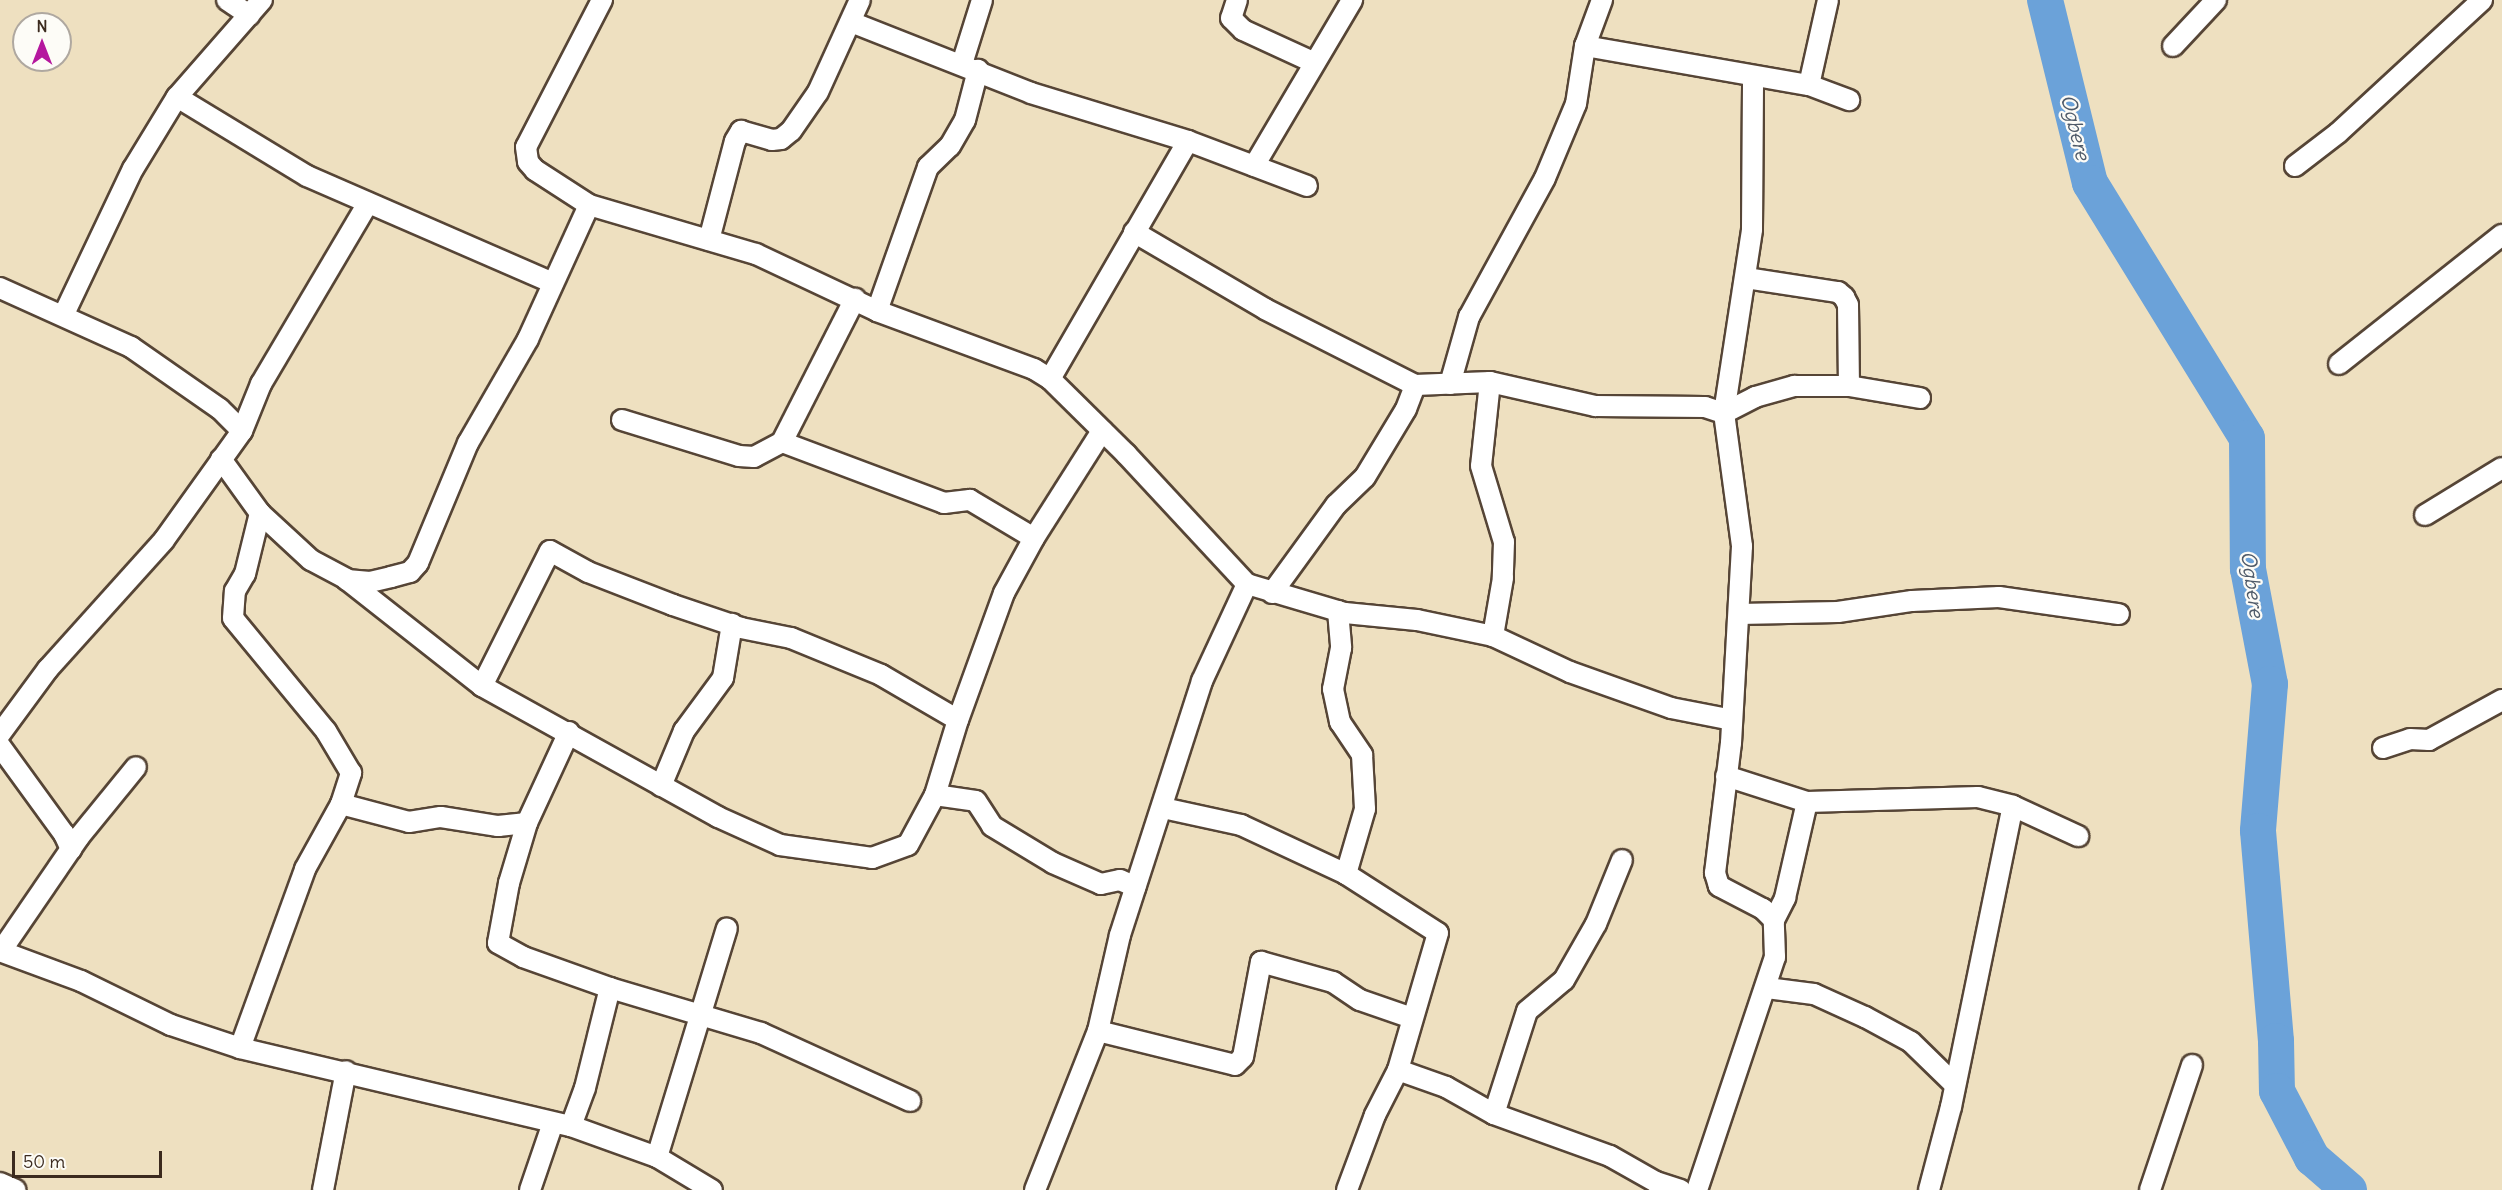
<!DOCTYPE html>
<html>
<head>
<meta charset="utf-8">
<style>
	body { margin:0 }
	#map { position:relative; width:2502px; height:1190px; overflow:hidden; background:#eee0c0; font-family:Delius,sans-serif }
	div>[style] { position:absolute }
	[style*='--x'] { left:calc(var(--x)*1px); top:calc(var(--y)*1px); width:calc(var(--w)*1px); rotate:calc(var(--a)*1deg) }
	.river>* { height:36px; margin:-18px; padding:0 18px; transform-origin:18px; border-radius:18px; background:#6ba2d9 }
	.roads { filter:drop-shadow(2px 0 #564536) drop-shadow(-2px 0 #564536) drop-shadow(0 2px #564536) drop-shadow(0 -2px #564536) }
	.street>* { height:20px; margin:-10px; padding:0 10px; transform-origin:10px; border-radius:10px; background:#fff }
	span { translate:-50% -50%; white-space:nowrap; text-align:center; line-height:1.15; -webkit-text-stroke:4.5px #fdfcf7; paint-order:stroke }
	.water-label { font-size:20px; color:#4e5a69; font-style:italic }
	.north { position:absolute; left:12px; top:12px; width:60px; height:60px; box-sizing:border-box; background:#fdfcf7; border:2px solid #afa8a0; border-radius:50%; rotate:0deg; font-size:16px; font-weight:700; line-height:24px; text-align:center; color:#3b2a1e }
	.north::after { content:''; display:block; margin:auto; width:21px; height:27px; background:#b5179e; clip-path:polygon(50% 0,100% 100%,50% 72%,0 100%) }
	.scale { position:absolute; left:12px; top:1151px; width:150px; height:27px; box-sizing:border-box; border:3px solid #3b2a1e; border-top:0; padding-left:8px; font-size:18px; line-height:21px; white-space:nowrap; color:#3b2a1e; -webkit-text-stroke:4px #fdfcf7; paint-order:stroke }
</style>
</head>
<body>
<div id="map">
	<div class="river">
		<i style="--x:2045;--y:0;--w:188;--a:76.2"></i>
		<i style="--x:2090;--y:183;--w:299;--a:58.4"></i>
		<i style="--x:2247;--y:438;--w:131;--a:89.6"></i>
		<i style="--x:2248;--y:569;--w:117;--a:79.2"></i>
		<i style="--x:2270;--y:684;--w:147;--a:94.7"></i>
		<i style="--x:2258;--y:831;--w:211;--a:85.1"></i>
		<i style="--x:2276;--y:1041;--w:50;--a:88.9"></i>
		<i style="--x:2277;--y:1091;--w:76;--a:62.4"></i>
		<i style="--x:2312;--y:1158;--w:49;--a:40.9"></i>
	</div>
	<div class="roads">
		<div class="street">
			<i style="--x:227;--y:0;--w:27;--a:34"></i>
			<i style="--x:602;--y:0;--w:165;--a:117.3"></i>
			<i style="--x:526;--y:147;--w:15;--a:82"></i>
			<i style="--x:528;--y:162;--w:11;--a:49"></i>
			<i style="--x:535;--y:170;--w:64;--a:32.9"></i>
			<i style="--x:589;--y:205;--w:174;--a:16.4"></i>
			<i style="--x:756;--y:254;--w:134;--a:25.2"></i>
			<i style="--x:877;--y:311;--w:167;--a:20.3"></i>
			<i style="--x:1034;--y:369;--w:19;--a:32"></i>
			<i style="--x:1050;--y:379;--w:107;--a:44.6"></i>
			<i style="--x:1126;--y:454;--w:178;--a:47.1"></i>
			<i style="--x:1247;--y:584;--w:102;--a:16.5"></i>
			<i style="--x:1345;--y:613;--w:72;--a:5.6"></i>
			<i style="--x:1417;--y:620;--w:78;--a:11.9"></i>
			<i style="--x:1493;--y:636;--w:85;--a:25.1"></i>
			<i style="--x:1570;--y:672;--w:107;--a:19.6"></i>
			<i style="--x:1671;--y:708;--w:62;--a:11.1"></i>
			<i style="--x:1237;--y:0;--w:19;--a:108"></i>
			<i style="--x:1231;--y:18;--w:17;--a:45"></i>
			<i style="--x:1243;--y:30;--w:77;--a:24.6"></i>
			<i style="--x:851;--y:22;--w:193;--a:21.5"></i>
			<i style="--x:1031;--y:93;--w:164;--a:17"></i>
			<i style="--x:1188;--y:141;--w:127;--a:20.7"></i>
			<i style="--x:1585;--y:46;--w:227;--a:9.9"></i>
			<i style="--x:1809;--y:85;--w:43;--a:20.6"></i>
			<i style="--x:2173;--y:46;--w:63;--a:-46.9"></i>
			<i style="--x:962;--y:64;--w:67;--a:-72.6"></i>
			<i style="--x:1809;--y:85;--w:87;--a:-77.4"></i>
			<i style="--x:177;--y:97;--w:152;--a:31.3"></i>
			<i style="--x:307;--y:176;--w:268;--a:23.5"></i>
			<i style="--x:1254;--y:166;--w:193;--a:-59.4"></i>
			<i style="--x:2295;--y:166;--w:54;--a:-37.5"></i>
			<i style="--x:2338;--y:133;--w:196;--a:-42.7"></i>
			<i style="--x:1134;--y:232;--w:152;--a:30.4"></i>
			<i style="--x:1265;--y:309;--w:168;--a:26.9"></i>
			<i style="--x:1415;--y:385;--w:75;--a:-2.3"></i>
			<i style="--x:1490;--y:382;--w:108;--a:12.9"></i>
			<i style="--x:1595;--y:406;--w:110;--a:0.5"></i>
			<i style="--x:1705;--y:407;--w:20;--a:18"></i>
			<i style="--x:1724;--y:413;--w:35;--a:-27"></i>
			<i style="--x:1755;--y:397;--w:41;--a:-15.8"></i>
			<i style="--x:1794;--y:386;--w:55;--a:0"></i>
			<i style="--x:1849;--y:386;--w:72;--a:9.6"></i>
			<i style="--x:709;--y:240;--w:102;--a:-75.3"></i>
			<i style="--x:735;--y:141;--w:12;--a:-59"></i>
			<i style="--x:741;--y:131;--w:32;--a:16"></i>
			<i style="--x:772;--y:140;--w:9;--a:-6"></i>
			<i style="--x:781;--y:139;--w:13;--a:-39"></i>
			<i style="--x:791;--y:131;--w:47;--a:-55.3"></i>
			<i style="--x:818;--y:92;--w:101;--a:-65.5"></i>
			<i style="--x:1746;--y:278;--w:93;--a:8.7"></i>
			<i style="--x:1838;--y:292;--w:8;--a:40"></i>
			<i style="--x:1844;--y:297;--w:9;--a:63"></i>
			<i style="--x:1848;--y:305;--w:81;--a:89.3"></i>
			<i style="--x:0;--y:288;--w:144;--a:24.2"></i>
			<i style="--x:131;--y:347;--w:108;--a:34.9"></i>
			<i style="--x:220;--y:409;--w:31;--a:45"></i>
			<i style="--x:877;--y:311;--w:153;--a:-70.5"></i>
			<i style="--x:928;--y:167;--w:30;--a:-44"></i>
			<i style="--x:950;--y:146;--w:30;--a:-60"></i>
			<i style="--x:965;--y:120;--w:52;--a:-75.4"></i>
			<i style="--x:64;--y:314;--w:161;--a:-64.6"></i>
			<i style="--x:133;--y:169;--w:84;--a:-58.6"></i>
			<i style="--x:177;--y:97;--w:129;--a:-48.8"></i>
			<i style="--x:2339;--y:364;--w:208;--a:-38.4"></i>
			<i style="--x:1050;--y:379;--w:275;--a:-59.9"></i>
			<i style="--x:1490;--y:382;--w:84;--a:96.1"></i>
			<i style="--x:1481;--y:466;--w:79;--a:73.2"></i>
			<i style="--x:1504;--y:542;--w:36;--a:92"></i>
			<i style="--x:1503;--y:578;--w:59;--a:99.8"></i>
			<i style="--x:1450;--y:384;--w:70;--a:-74.2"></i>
			<i style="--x:1469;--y:317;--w:158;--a:-61.3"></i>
			<i style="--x:1545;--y:178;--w:80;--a:-67.3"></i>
			<i style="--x:1576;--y:104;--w:59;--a:-81.2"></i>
			<i style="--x:1585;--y:46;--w:49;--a:-69.7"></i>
			<i style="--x:622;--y:420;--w:122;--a:17.1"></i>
			<i style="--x:739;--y:456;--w:15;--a:4"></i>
			<i style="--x:754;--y:457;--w:32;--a:-28"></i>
			<i style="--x:782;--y:442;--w:161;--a:-63"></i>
			<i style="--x:782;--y:442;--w:173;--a:20.6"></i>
			<i style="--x:944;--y:503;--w:26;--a:-7"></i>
			<i style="--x:970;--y:500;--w:74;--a:30.7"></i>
			<i style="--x:221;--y:459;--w:67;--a:54.2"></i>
			<i style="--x:260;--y:513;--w:69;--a:42.7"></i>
			<i style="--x:311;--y:560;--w:40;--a:28"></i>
			<i style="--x:346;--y:579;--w:173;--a:38.2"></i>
			<i style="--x:482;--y:686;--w:270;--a:29"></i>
			<i style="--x:718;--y:817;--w:68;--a:24.3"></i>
			<i style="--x:780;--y:845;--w:93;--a:8"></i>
			<i style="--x:872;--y:858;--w:38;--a:-20"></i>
			<i style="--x:908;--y:845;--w:57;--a:-61.6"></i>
			<i style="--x:935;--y:795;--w:78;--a:-73"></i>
			<i style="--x:958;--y:720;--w:135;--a:-70.1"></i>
			<i style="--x:1004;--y:593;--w:63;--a:-61.4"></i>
			<i style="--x:1034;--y:538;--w:127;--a:-57.6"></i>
			<i style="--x:2425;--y:515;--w:90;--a:-31.4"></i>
			<i style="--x:347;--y:580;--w:23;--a:5"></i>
			<i style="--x:370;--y:582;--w:22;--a:-13"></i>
			<i style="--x:391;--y:577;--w:20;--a:-15"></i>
			<i style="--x:410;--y:572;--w:12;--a:-48"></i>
			<i style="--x:418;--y:563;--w:130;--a:-67.4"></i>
			<i style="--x:468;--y:443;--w:120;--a:-60"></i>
			<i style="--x:528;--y:339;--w:147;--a:-65.5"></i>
			<i style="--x:1272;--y:593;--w:109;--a:-54"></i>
			<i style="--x:1336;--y:505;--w:40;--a:-44"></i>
			<i style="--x:1365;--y:477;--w:79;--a:-58.9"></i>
			<i style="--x:1406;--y:409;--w:26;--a:-69"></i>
			<i style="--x:1338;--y:611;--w:37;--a:85"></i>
			<i style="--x:1341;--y:648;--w:42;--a:101"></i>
			<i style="--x:1333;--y:689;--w:34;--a:78"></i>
			<i style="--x:1340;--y:722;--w:40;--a:56"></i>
			<i style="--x:1362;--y:755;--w:54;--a:86.8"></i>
			<i style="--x:1365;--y:809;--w:68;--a:106.3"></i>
			<i style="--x:1739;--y:614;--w:99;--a:-1.2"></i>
			<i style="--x:1838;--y:612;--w:75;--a:-8.5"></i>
			<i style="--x:1912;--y:601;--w:87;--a:-2.6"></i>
			<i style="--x:1999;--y:597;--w:121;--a:8.1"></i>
			<i style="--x:482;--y:686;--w:151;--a:-63.3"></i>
			<i style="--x:550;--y:551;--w:43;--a:28.9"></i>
			<i style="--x:588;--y:572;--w:91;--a:21.2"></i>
			<i style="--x:673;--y:605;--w:72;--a:18.7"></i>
			<i style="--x:741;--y:628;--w:51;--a:11.3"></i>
			<i style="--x:791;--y:638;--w:97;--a:22.3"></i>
			<i style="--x:881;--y:675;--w:89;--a:30.3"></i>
			<i style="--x:569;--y:732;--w:100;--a:114.8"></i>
			<i style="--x:527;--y:823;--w:63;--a:106.7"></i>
			<i style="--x:509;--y:883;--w:61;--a:100.4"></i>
			<i style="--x:498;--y:943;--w:29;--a:29"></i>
			<i style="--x:523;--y:957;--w:92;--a:19.6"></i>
			<i style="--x:610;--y:988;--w:158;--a:16.6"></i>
			<i style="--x:761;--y:1033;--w:164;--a:24.5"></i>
			<i style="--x:0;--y:734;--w:81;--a:-53.6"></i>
			<i style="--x:48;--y:669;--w:173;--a:-48"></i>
			<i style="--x:164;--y:540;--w:134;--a:-54.4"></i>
			<i style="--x:242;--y:431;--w:51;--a:-68"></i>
			<i style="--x:261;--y:384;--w:210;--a:-59.4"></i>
			<i style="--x:0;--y:746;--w:109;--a:54"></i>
			<i style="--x:64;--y:834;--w:17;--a:65"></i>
			<i style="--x:2383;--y:748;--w:28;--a:-18"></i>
			<i style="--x:2410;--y:739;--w:19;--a:3"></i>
			<i style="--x:2429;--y:740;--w:83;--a:-28.7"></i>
			<i style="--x:1726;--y:776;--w:85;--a:17.8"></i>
			<i style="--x:1807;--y:802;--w:171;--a:-1.7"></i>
			<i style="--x:1978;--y:797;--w:36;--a:14"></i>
			<i style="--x:2013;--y:806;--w:72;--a:24.8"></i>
			<i style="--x:661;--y:786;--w:60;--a:-67.3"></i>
			<i style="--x:684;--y:731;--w:66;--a:-53.7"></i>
			<i style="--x:723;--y:678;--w:55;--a:-80.5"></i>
			<i style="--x:935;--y:795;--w:41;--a:8.3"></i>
			<i style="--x:976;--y:801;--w:30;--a:57"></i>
			<i style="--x:992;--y:826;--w:71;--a:31.2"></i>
			<i style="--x:1053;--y:863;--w:52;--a:23.6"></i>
			<i style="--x:1101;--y:884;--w:19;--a:-12"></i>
			<i style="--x:1120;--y:880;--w:17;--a:24"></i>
			<i style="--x:341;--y:804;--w:70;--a:14.8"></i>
			<i style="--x:409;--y:822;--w:32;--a:-9"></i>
			<i style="--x:441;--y:817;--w:58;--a:9"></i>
			<i style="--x:498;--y:826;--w:29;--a:-6"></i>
			<i style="--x:1163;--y:808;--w:80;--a:12.3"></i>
			<i style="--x:1241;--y:825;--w:116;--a:25"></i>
			<i style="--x:1346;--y:874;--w:109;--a:32.7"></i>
			<i style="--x:1438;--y:933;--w:143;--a:106.3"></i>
			<i style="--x:1398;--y:1070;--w:51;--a:117.1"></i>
			<i style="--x:1375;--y:1115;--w:80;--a:110.5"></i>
			<i style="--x:1774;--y:920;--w:25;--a:-63"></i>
			<i style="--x:1785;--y:898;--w:98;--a:-77.1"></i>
			<i style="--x:0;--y:951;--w:86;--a:20.3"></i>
			<i style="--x:81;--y:981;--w:100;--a:26.1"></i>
			<i style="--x:171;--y:1025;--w:73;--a:18.4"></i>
			<i style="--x:240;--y:1048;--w:340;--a:13.3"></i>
			<i style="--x:571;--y:1126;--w:91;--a:19.8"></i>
			<i style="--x:657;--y:1157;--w:64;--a:31"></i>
			<i style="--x:1;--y:951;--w:138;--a:-55.6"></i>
			<i style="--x:79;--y:837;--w:90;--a:-50.8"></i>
			<i style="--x:1767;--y:988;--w:47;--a:7.3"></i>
			<i style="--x:1814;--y:994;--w:56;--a:24.3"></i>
			<i style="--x:1865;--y:1017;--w:52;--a:28.5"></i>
			<i style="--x:1911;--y:1042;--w:60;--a:44.3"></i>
			<i style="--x:1098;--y:1031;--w:141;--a:13.9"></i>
			<i style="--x:1235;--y:1065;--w:11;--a:-45"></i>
			<i style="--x:1243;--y:1057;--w:97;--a:-79.3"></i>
			<i style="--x:1261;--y:962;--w:75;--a:15.5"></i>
			<i style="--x:1333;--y:982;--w:32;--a:34"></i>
			<i style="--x:1360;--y:1000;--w:55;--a:19.1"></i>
			<i style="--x:240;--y:1048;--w:190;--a:-70"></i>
			<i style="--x:305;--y:869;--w:74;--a:-61"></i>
			<i style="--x:341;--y:804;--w:33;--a:-72"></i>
			<i style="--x:351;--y:773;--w:49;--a:-120.8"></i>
			<i style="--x:326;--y:731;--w:146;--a:-129.5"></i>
			<i style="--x:233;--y:618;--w:27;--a:-86"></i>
			<i style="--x:235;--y:591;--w:20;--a:-60"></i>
			<i style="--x:245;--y:574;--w:63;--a:-76.2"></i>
			<i style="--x:1398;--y:1070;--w:51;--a:19.5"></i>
			<i style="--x:1446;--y:1087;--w:55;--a:29.4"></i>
			<i style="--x:1494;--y:1114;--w:123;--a:19.9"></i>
			<i style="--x:1610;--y:1156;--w:53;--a:29.5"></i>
			<i style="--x:1656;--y:1182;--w:26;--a:18"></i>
			<i style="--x:1494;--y:1114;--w:108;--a:-72.2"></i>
			<i style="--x:1527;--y:1011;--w:48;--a:-40"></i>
			<i style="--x:1564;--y:980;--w:64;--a:-60.3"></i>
			<i style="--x:1596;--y:924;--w:69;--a:-67.9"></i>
			<i style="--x:571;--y:1126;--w:40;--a:-69.8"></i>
			<i style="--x:585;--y:1088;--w:103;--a:-76"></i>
			<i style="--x:657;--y:1157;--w:239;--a:-73"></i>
			<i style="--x:0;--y:1183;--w:17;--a:24"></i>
			<i style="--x:323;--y:1190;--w:121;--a:-79.1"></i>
			<i style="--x:530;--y:1190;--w:71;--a:-71.1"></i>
			<i style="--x:1035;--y:1190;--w:171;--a:-68.4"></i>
			<i style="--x:1098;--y:1031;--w:98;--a:-77.1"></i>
			<i style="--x:1120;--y:935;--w:267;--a:-72.1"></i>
			<i style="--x:1202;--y:681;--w:107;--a:-65.1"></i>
			<i style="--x:1697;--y:1190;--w:246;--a:-71.5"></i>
			<i style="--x:1775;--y:957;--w:37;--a:-92"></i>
			<i style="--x:1774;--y:920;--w:16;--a:-135"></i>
			<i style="--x:1763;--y:909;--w:50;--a:-152.4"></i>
			<i style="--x:1719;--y:886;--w:14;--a:-107"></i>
			<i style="--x:1715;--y:873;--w:131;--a:-83"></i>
			<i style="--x:1731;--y:743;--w:197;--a:-86.8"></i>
			<i style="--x:1742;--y:546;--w:134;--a:-97.7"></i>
			<i style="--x:1724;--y:413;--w:186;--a:-81.3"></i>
			<i style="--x:1752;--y:229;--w:151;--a:-89.6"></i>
			<i style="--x:1929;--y:1190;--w:86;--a:-75.2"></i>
			<i style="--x:1951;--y:1107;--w:307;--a:-78.4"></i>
			<i style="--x:2150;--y:1190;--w:132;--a:-71.4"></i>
		</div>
	</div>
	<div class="water-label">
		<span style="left:2076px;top:127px;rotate:76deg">Ogbere</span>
		<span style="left:2253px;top:584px;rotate:82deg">Ogbere</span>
	</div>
	<div class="north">N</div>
	<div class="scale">50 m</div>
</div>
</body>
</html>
